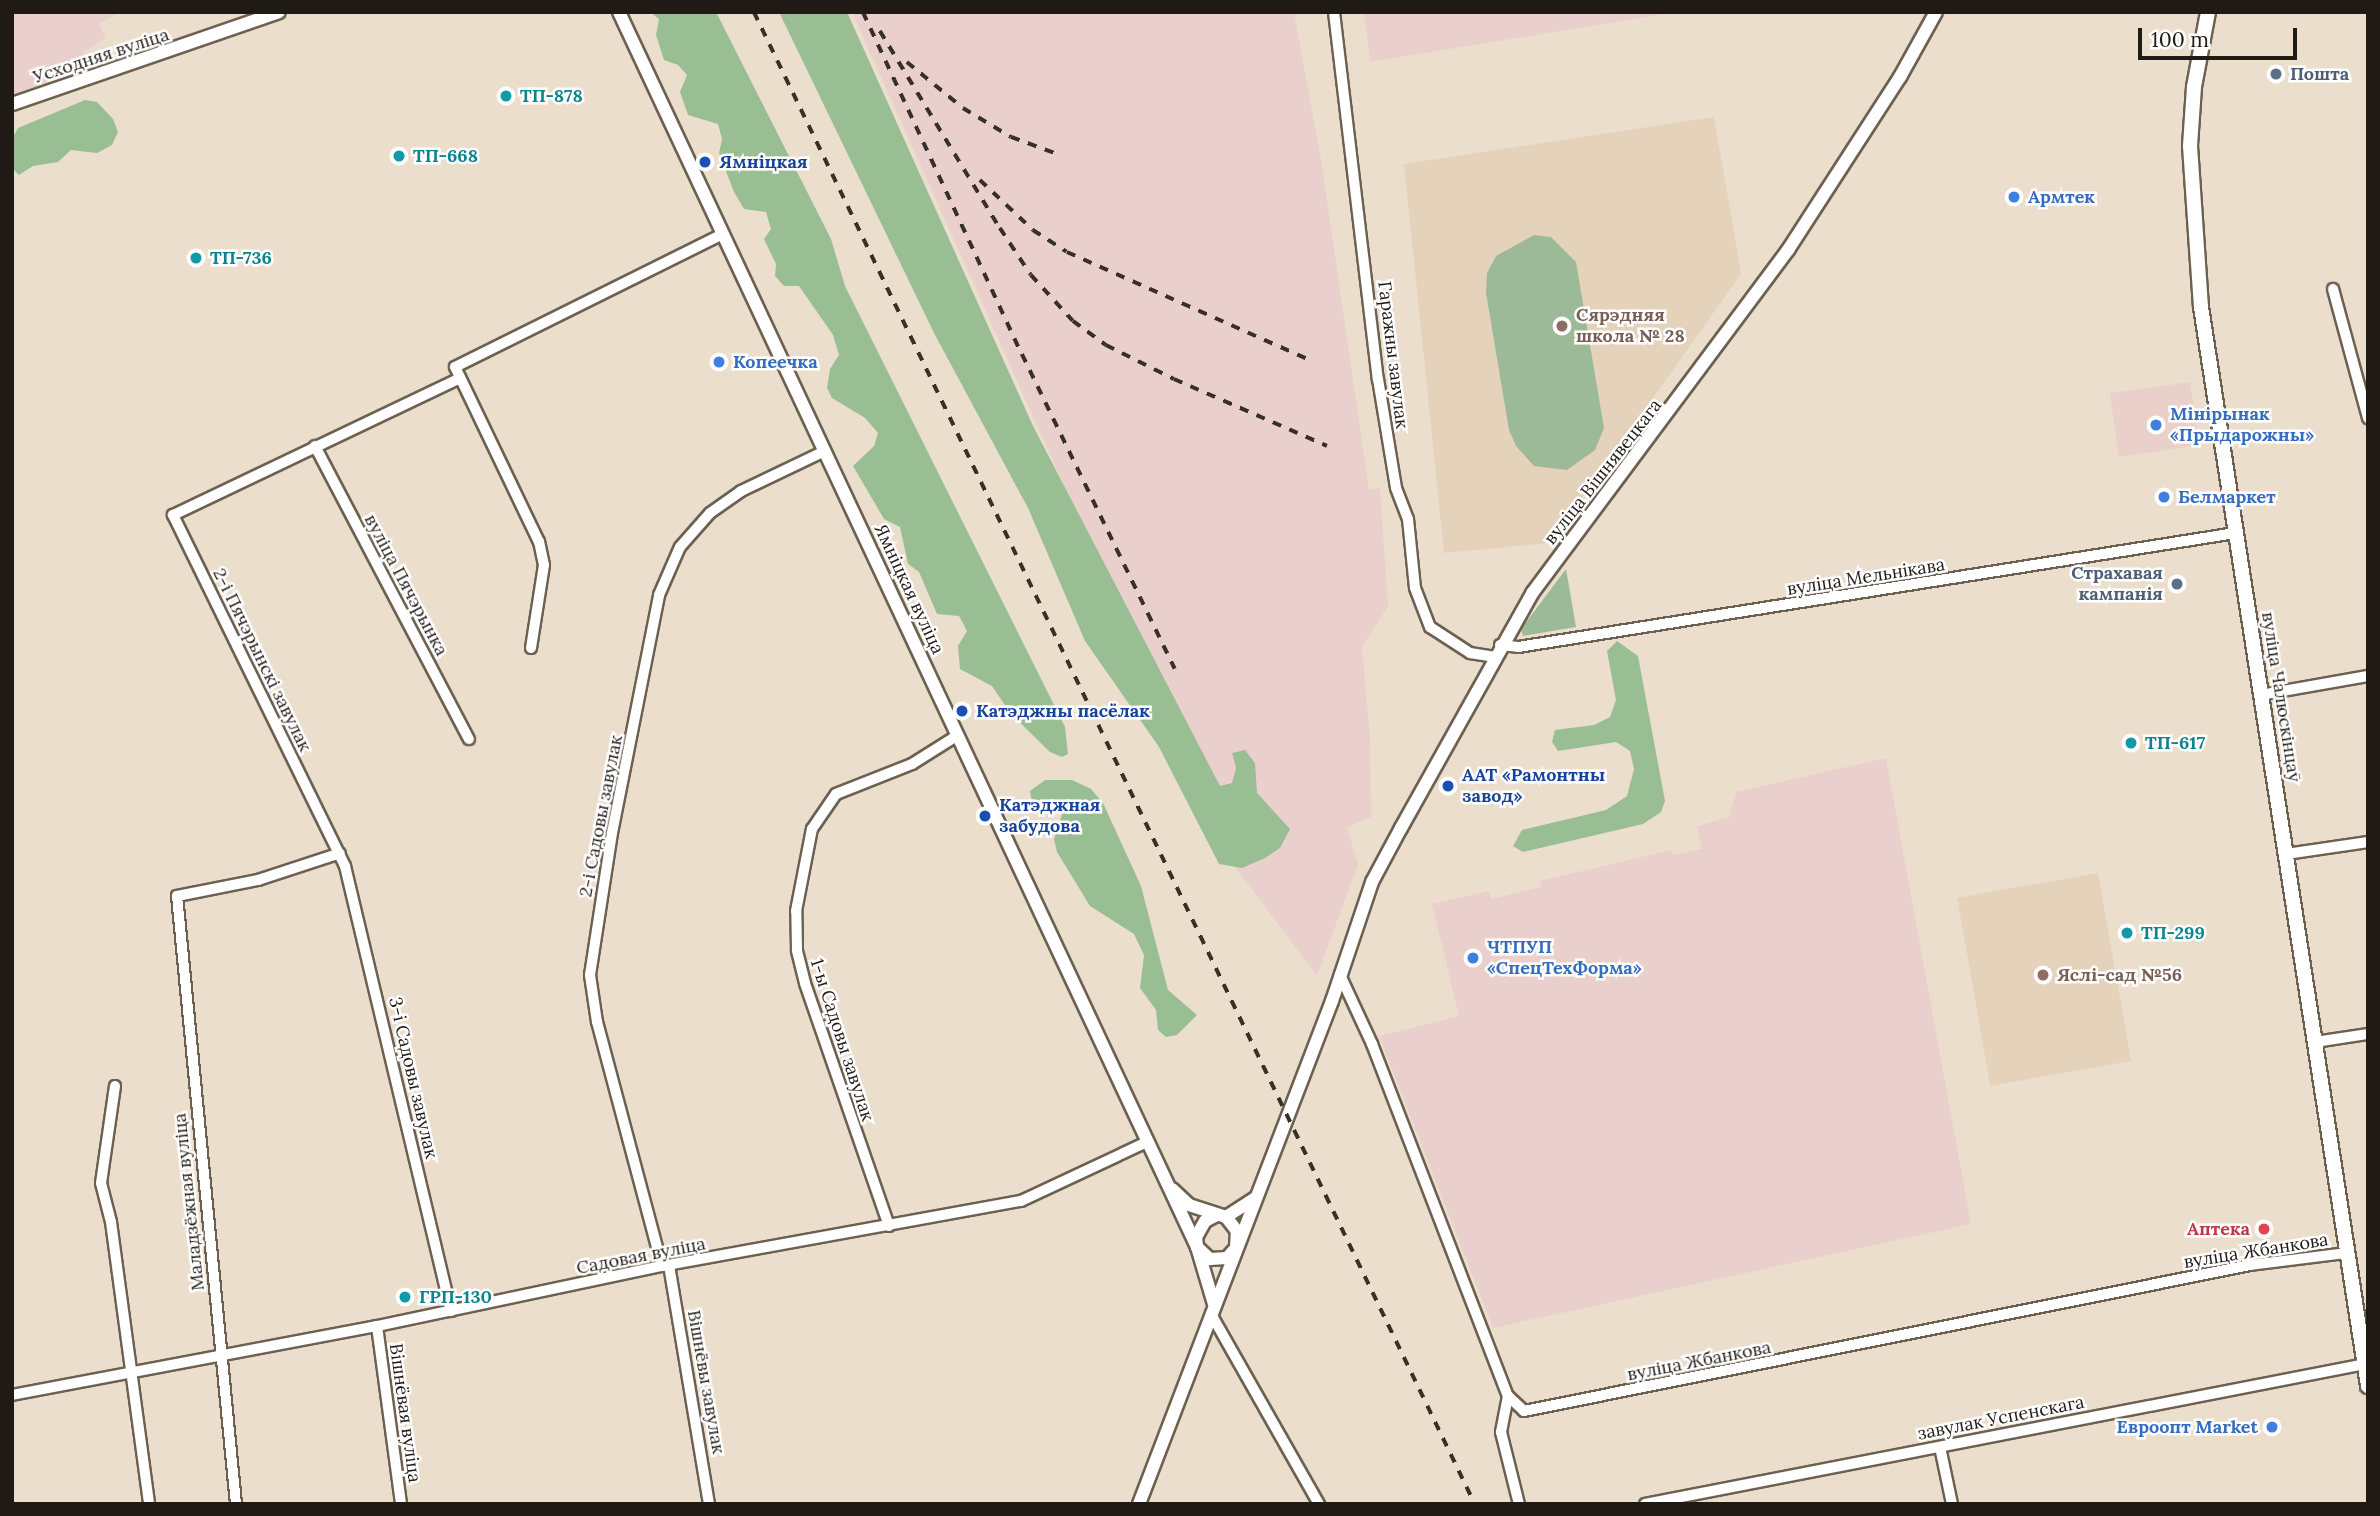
<!DOCTYPE html>
<html>
<head>
<meta charset="utf-8">
<style>
	body { margin:0 }
	#map { position:relative; width:2380px; height:1516px; overflow:hidden; background:#ecdecd; font-family:Lora,serif }
	div>[style] { position:absolute }
	[style*='--x'] { left:calc(var(--x)*1px); top:calc(var(--y)*1px); width:calc(var(--w)*1px); rotate:calc(var(--a)*1deg) }
	.commercial>* { inset:0; background:#ead0ca; transform-origin:0 0 }
	.industrial>* { inset:0; background:#ead0cc }
	.built>* { inset:0; background:#e5d2bb; transform-origin:0 0 }
	.green>* { inset:0; background:#9dba98 }
	.forest>* { inset:0; background:#9abe94 }
	.roads { filter:drop-shadow(2px 0 #6c6051) drop-shadow(-2px 0 #6c6051) drop-shadow(0 2px #6c6051) drop-shadow(0 -2px #6c6051) }
	.street>* { height:10px; margin:-5px; padding:0 5px; transform-origin:5px; border-radius:5px; background:#fff }
	.secondary>* { height:12px; margin:-6px; padding:0 6px; transform-origin:6px; border-radius:6px; background:#fff }
	.primary>* { height:14px; margin:-7px; padding:0 7px; transform-origin:7px; border-radius:7px; background:#fff }
	.rail>* { height:3.5px; margin-top:-1.75px; transform-origin:0; background:repeating-linear-gradient(90deg,#363028 0 9px,transparent 0 18px) }
	.dots>* { width:19px; height:19px; translate:-50% -50%; box-sizing:border-box; border:4px solid #fff; border-radius:50% }
	span { translate:-50% -50%; white-space:nowrap; text-align:center; line-height:1.15; -webkit-text-stroke:5px #fff; paint-order:stroke }
	.street-label { font-size:18px; color:#1f1a14 }
	.service-label { font-size:18px; color:#4e5e75; font-weight:700 }
	.left { translate:0 -50%; text-align:left }
	.right { translate:-100% -50%; text-align:right }
	.culture-label { font-size:18px; color:#0d838f; font-weight:700 }
	.transit-label { font-size:18px; color:#164399; font-weight:700 }
	.shop-label { font-size:18px; color:#366cbe; font-weight:700 }
	.education-label { font-size:18px; color:#785e54; font-weight:700 }
	.health-label { font-size:18px; color:#be3a42; font-weight:700 }
	.frame { position:absolute; inset:0; border:14px solid #1f1a14; pointer-events:none }
	.scale { position:absolute; left:2138px; top:28px; width:159px; height:32px; box-sizing:border-box; border:4px solid #1f1a14; border-top:0; padding-left:9px; font-size:21px; line-height:24px; white-space:nowrap; color:#1f1a14; -webkit-text-stroke:5px #fff; paint-order:stroke }
</style>
</head>
<body>
<div id="map">
	<div class="commercial">
		<i style="left:2190px;top:382px;width:64px;height:81px;rotate:82deg"></i>
	</div>
	<div class="industrial">
		<i style="clip-path:polygon(12px 12px,120px 12px,99px 24px,106px 38px,83px 52px,89px 65px,12px 95px)"></i>
		<i style="clip-path:polygon(852px 12px,1294px 12px,1321px 159px,1369px 489px,1380px 488px,1388px 606px,1362px 647px,1370px 738px,1371px 817px,1347px 827px,1358px 864px,1317px 976px,1234px 866px)"></i>
		<i style="clip-path:polygon(1364px 12px,1677px 12px,1370px 62px)"></i>
		<i style="clip-path:polygon(1886px 758px,1971px 1224px,1493px 1328px,1379px 1036px,1459px 1016px,1432px 904px,1489px 891px,1491px 899px,1541px 887px,1540px 881px,1671px 850px,1673px 855px,1702px 849px,1697px 826px,1729px 817px,1736px 792px)"></i>
	</div>
	<div class="built">
		<i style="clip-path:polygon(1714px 117px,1741px 274px,1550px 543px,1444px 553px,1404px 164px)"></i>
		<i style="left:2098px;top:873px;width:191px;height:143px;rotate:80deg"></i>
	</div>
	<div class="green">
		<i style="clip-path:polygon(1534px 235px,1551px 237px,1576px 262px,1604px 428px,1595px 450px,1567px 470px,1534px 466px,1516px 446px,1509px 430px,1486px 293px,1487px 273px,1496px 256px)"></i>
		<i style="clip-path:polygon(1566px 569px,1576px 627px,1523px 636px,1521px 629px)"></i>
	</div>
	<div class="forest">
		<i style="clip-path:polygon(650px 12px,716px 12px,831px 239px,845px 286px,1065px 727px,1068px 754px,1062px 757px,1050px 752px,1011px 714px,992px 686px,960px 669px,958px 646px,967px 631px,959px 616px,937px 614px,919px 572px,908px 564px,900px 527px,884px 519px,853px 466px,874px 446px,878px 433px,865px 418px,832px 398px,827px 388px,830px 369px,839px 355px,833px 335px,799px 286px,784px 286px,775px 276px,776px 264px,764px 239px,771px 229px,766px 212px,744px 209px,734px 192px,719px 153px,722px 139px,718px 124px,688px 115px,680px 92px,687px 75px,678px 65px,664px 60px,656px 35px,659px 19px)"></i>
		<i style="clip-path:polygon(779px 12px,847px 12px,1033px 426px,1220px 786px,1232px 783px,1236px 768px,1232px 753px,1245px 750px,1255px 763px,1257px 793px,1290px 829px,1280px 848px,1265px 858px,1242px 868px,1219px 864px,1159px 747px,1085px 641px,1028px 508px,934px 333px)"></i>
		<i style="clip-path:polygon(85px 100px,97px 102px,113px 119px,118px 132px,112px 145px,97px 153px,71px 150px,58px 162px,33px 166px,19px 175px,12px 168px,12px 139px,18px 128px)"></i>
		<i style="clip-path:polygon(1617px 641px,1638px 656px,1665px 801px,1661px 812px,1643px 824px,1523px 852px,1513px 846px,1522px 830px,1606px 810px,1627px 796px,1634px 769px,1630px 751px,1616px 742px,1558px 751px,1552px 742px,1555px 730px,1594px 725px,1610px 717px,1616px 700px,1607px 651px)"></i>
		<i style="clip-path:polygon(1045px 780px,1072px 780px,1091px 789px,1103px 803px,1141px 886px,1168px 990px,1197px 1015px,1177px 1035px,1166px 1037px,1158px 1030px,1156px 1010px,1140px 988px,1144px 955px,1134px 934px,1090px 906px,1057px 852px,1054px 839px,1063px 811px,1058px 801px,1047px 803px,1041px 818px,1032px 804px,1030px 791px)"></i>
	</div>
	<div class="roads">
		<div class="street">
			<i style="--x:1334;--y:12;--w:370;--a:83.2"></i>
			<i style="--x:1378;--y:379;--w:110;--a:80.6"></i>
			<i style="--x:1396;--y:488;--w:33;--a:69"></i>
			<i style="--x:1408;--y:519;--w:69;--a:84.2"></i>
			<i style="--x:1415;--y:588;--w:42;--a:69"></i>
			<i style="--x:1430;--y:627;--w:48;--a:33"></i>
			<i style="--x:1470;--y:653;--w:24;--a:9"></i>
			<i style="--x:2333;--y:289;--w:134;--a:74.8"></i>
			<i style="--x:315;--y:446;--w:331;--a:62.3"></i>
			<i style="--x:1500;--y:645;--w:18;--a:6"></i>
			<i style="--x:1518;--y:647;--w:726;--a:-9.03"></i>
			<i style="--x:531;--y:648;--w:84;--a:-81.1"></i>
			<i style="--x:544;--y:565;--w:24;--a:-102"></i>
			<i style="--x:539;--y:542;--w:194;--a:-115.6"></i>
			<i style="--x:455;--y:367;--w:299;--a:-26.4"></i>
			<i style="--x:2260;--y:695;--w:110;--a:-10"></i>
			<i style="--x:2286;--y:854;--w:83;--a:-8.3"></i>
			<i style="--x:1340;--y:975;--w:76;--a:65.1"></i>
			<i style="--x:1372;--y:1044;--w:377;--a:68.9"></i>
			<i style="--x:1508;--y:1396;--w:22;--a:43"></i>
			<i style="--x:1524;--y:1411;--w:741;--a:-11.37"></i>
			<i style="--x:2250;--y:1265;--w:97;--a:-7.1"></i>
			<i style="--x:2315;--y:1042;--w:54;--a:-8.6"></i>
			<i style="--x:115;--y:1086;--w:98;--a:98.2"></i>
			<i style="--x:101;--y:1183;--w:40;--a:75.6"></i>
			<i style="--x:111;--y:1222;--w:285;--a:82.3"></i>
			<i style="--x:889;--y:1226;--w:257;--a:-109.1"></i>
			<i style="--x:805;--y:983;--w:34;--a:-104"></i>
			<i style="--x:797;--y:950;--w:39;--a:-91"></i>
			<i style="--x:796;--y:911;--w:84;--a:-79"></i>
			<i style="--x:812;--y:829;--w:42;--a:-55.6"></i>
			<i style="--x:836;--y:794;--w:82;--a:-21.5"></i>
			<i style="--x:912;--y:764;--w:54;--a:-32.2"></i>
			<i style="--x:669;--y:1265;--w:242;--a:80.5"></i>
			<i style="--x:662;--y:1266;--w:253;--a:-104.9"></i>
			<i style="--x:597;--y:1022;--w:48;--a:-98.5"></i>
			<i style="--x:590;--y:975;--w:144;--a:-81.2"></i>
			<i style="--x:612;--y:833;--w:243;--a:-78.8"></i>
			<i style="--x:659;--y:595;--w:52;--a:-66.4"></i>
			<i style="--x:680;--y:547;--w:45;--a:-48.6"></i>
			<i style="--x:710;--y:513;--w:38;--a:-35"></i>
			<i style="--x:741;--y:491;--w:93;--a:-25.5"></i>
			<i style="--x:451;--y:1311;--w:457;--a:-103.4"></i>
			<i style="--x:345;--y:866;--w:391;--a:-116.1"></i>
			<i style="--x:173;--y:515;--w:318;--a:-25.5"></i>
			<i style="--x:1211;--y:1314;--w:219;--a:60.4"></i>
			<i style="--x:377;--y:1326;--w:180;--a:82.3"></i>
			<i style="--x:12;--y:1395;--w:371;--a:-10.7"></i>
			<i style="--x:377;--y:1326;--w:291;--a:-11.9"></i>
			<i style="--x:662;--y:1266;--w:365;--a:-10.3"></i>
			<i style="--x:1021;--y:1201;--w:139;--a:-25.1"></i>
			<i style="--x:1508;--y:1396;--w:37;--a:101"></i>
			<i style="--x:1501;--y:1432;--w:74;--a:76"></i>
			<i style="--x:1940;--y:1447;--w:58;--a:78.1"></i>
			<i style="--x:236;--y:1504;--w:611;--a:-95.54"></i>
			<i style="--x:177;--y:896;--w:83;--a:-11.2"></i>
			<i style="--x:258;--y:880;--w:86;--a:-18.2"></i>
			<i style="--x:1645;--y:1504;--w:733;--a:-11"></i>
		</div>
		<div class="secondary">
			<i style="--x:619;--y:12;--w:1364;--a:64.92"></i>
			<i style="--x:1197;--y:1247;--w:59;--a:73.4"></i>
			<i style="--x:12;--y:104;--w:282;--a:-19"></i>
			<i style="--x:1172;--y:1189;--w:23;--a:43"></i>
			<i style="--x:1189;--y:1205;--w:39;--a:18"></i>
			<i style="--x:1226;--y:1217;--w:35;--a:-33"></i>
			<i style="--x:1217;--y:1215;--w:13;--a:153"></i>
			<i style="--x:1205;--y:1221;--w:18;--a:119"></i>
			<i style="--x:1196;--y:1237;--w:10;--a:84"></i>
			<i style="--x:1197;--y:1247;--w:18;--a:43"></i>
			<i style="--x:1210;--y:1259;--w:17;--a:-3"></i>
			<i style="--x:1227;--y:1258;--w:13;--a:-48"></i>
			<i style="--x:1236;--y:1248;--w:17;--a:-87"></i>
			<i style="--x:1237;--y:1231;--w:18;--a:-128"></i>
			<i style="--x:1139;--y:1504;--w:539;--a:-69.01"></i>
			<i style="--x:1332;--y:1001;--w:126;--a:-71.4"></i>
			<i style="--x:1372;--y:882;--w:61;--a:-61.8"></i>
			<i style="--x:1401;--y:828;--w:270;--a:-60.8"></i>
			<i style="--x:1533;--y:592;--w:427;--a:-53.3"></i>
			<i style="--x:1788;--y:250;--w:206;--a:-57.1"></i>
			<i style="--x:1900;--y:77;--w:74;--a:-61"></i>
		</div>
		<div class="primary">
			<i style="--x:2208;--y:12;--w:76;--a:100.6"></i>
			<i style="--x:2194;--y:87;--w:59;--a:93.9"></i>
			<i style="--x:2190;--y:146;--w:161;--a:86.1"></i>
			<i style="--x:2201;--y:307;--w:1092;--a:81.2"></i>
		</div>
	</div>
	<div class="rail">
		<i style="--x:754;--y:12;--w:1657;--a:64.21"></i>
		<i style="--x:863;--y:12;--w:377;--a:65.1"></i>
		<i style="--x:1022;--y:354;--w:350;--a:64.1"></i>
		<i style="--x:880;--y:31;--w:231;--a:58.7"></i>
		<i style="--x:1000;--y:228;--w:56;--a:56.6"></i>
		<i style="--x:1031;--y:275;--w:62;--a:47.6"></i>
		<i style="--x:1073;--y:321;--w:41;--a:36"></i>
		<i style="--x:1106;--y:345;--w:76;--a:26.6"></i>
		<i style="--x:1174;--y:379;--w:167;--a:23.6"></i>
		<i style="--x:907;--y:62;--w:72;--a:39.4"></i>
		<i style="--x:963;--y:108;--w:56;--a:31.1"></i>
		<i style="--x:1011;--y:137;--w:49;--a:20.3"></i>
		<i style="--x:980;--y:180;--w:73;--a:43.3"></i>
		<i style="--x:1033;--y:230;--w:40;--a:32.9"></i>
		<i style="--x:1067;--y:252;--w:263;--a:24"></i>
	</div>
	<div class="dots">
		<i style="left:2276px;top:74px;background:#5c6f8a"></i>
		<i style="left:506px;top:96px;background:#0f9aa8"></i>
		<i style="left:399px;top:156px;background:#0f9aa8"></i>
		<i style="left:705px;top:162px;background:#1a4fb4"></i>
		<i style="left:2014px;top:197px;background:#3f7fe0"></i>
		<i style="left:196px;top:258px;background:#0f9aa8"></i>
		<i style="left:1562px;top:326px;background:#8d6e63"></i>
		<i style="left:719px;top:362px;background:#3f7fe0"></i>
		<i style="left:2156px;top:425px;background:#3f7fe0"></i>
		<i style="left:2164px;top:497px;background:#3f7fe0"></i>
		<i style="left:2177px;top:584px;background:#5c6f8a"></i>
		<i style="left:962px;top:711px;background:#1a4fb4"></i>
		<i style="left:2131px;top:743px;background:#0f9aa8"></i>
		<i style="left:1448px;top:786px;background:#1a4fb4"></i>
		<i style="left:985px;top:816px;background:#1a4fb4"></i>
		<i style="left:2127px;top:933px;background:#0f9aa8"></i>
		<i style="left:1473px;top:958px;background:#3f7fe0"></i>
		<i style="left:2043px;top:975px;background:#8d6e63"></i>
		<i style="left:2264px;top:1229px;background:#e0444e"></i>
		<i style="left:405px;top:1297px;background:#0f9aa8"></i>
		<i style="left:2272px;top:1427px;background:#3f7fe0"></i>
	</div>
	<div class="street-label">
		<span style="left:101px;top:56px;rotate:-18deg">Усходняя вуліца</span>
		<span style="left:1393px;top:355px;rotate:83deg">Гаражны завулак</span>
		<span style="left:1603px;top:472px;rotate:-52deg">вуліца Вішнявецкага</span>
		<span style="left:1866px;top:577px;rotate:-9deg">вуліца Мельнікава</span>
		<span style="left:406px;top:585px;rotate:62deg">вуліца Пячэрынка</span>
		<span style="left:909px;top:589px;rotate:65deg">Ямніцкая вуліца</span>
		<span style="left:262px;top:660px;rotate:64deg">2-і Пячэрынскі завулак</span>
		<span style="left:2281px;top:697px;rotate:81deg">вуліца Чалюскінцаў</span>
		<span style="left:601px;top:816px;rotate:-79deg">2-і Садовы завулак</span>
		<span style="left:842px;top:1040px;rotate:72deg">1-ы Садовы завулак</span>
		<span style="left:413px;top:1078px;rotate:77deg">3-і Садовы завулак</span>
		<span style="left:189px;top:1202px;rotate:-96deg">Маладзёжная вуліца</span>
		<span style="left:2256px;top:1251px;rotate:-9deg">вуліца Жбанкова</span>
		<span style="left:641px;top:1256px;rotate:-11deg">Садовая вуліца</span>
		<span style="left:1699px;top:1361px;rotate:-11deg">вуліца Жбанкова</span>
		<span style="left:706px;top:1382px;rotate:80deg">Вішнёвы завулак</span>
		<span style="left:405px;top:1413px;rotate:82deg">Вішнёвая вуліца</span>
		<span style="left:2001px;top:1418px;rotate:-11deg">завулак Успенскага</span>
	</div>
	<div class="service-label">
		<span class="left" style="left:2290px;top:74px">Пошта</span>
		<span class="right" style="left:2163px;top:584px">Страхавая<br>кампанія</span>
	</div>
	<div class="culture-label">
		<span class="left" style="left:520px;top:96px">ТП-878</span>
		<span class="left" style="left:413px;top:156px">ТП-668</span>
		<span class="left" style="left:210px;top:258px">ТП-736</span>
		<span class="left" style="left:2145px;top:743px">ТП-617</span>
		<span class="left" style="left:2141px;top:933px">ТП-299</span>
		<span class="left" style="left:419px;top:1297px">ГРП-130</span>
	</div>
	<div class="transit-label">
		<span class="left" style="left:719px;top:162px">Ямніцкая</span>
		<span class="left" style="left:976px;top:711px">Катэджны пасёлак</span>
		<span class="left" style="left:1462px;top:786px">ААТ «Рамонтны<br>завод»</span>
		<span class="left" style="left:999px;top:816px">Катэджная<br>забудова</span>
	</div>
	<div class="shop-label">
		<span class="left" style="left:2028px;top:197px">Армтек</span>
		<span class="left" style="left:733px;top:362px">Копеечка</span>
		<span class="left" style="left:2170px;top:425px">Мінірынак<br>«Прыдарожны»</span>
		<span class="left" style="left:2178px;top:497px">Белмаркет</span>
		<span class="left" style="left:1487px;top:958px">ЧТПУП<br>«СпецТехФорма»</span>
		<span class="right" style="left:2258px;top:1427px">Евроопт Market</span>
	</div>
	<div class="education-label">
		<span class="left" style="left:1576px;top:326px">Сярэдняя<br>школа № 28</span>
		<span class="left" style="left:2057px;top:975px">Яслі-сад №56</span>
	</div>
	<div class="health-label">
		<span class="right" style="left:2250px;top:1229px">Аптека</span>
	</div>
	<div class="frame"></div>
	<div class="scale">100 m</div>
</div>
</body>
</html>
